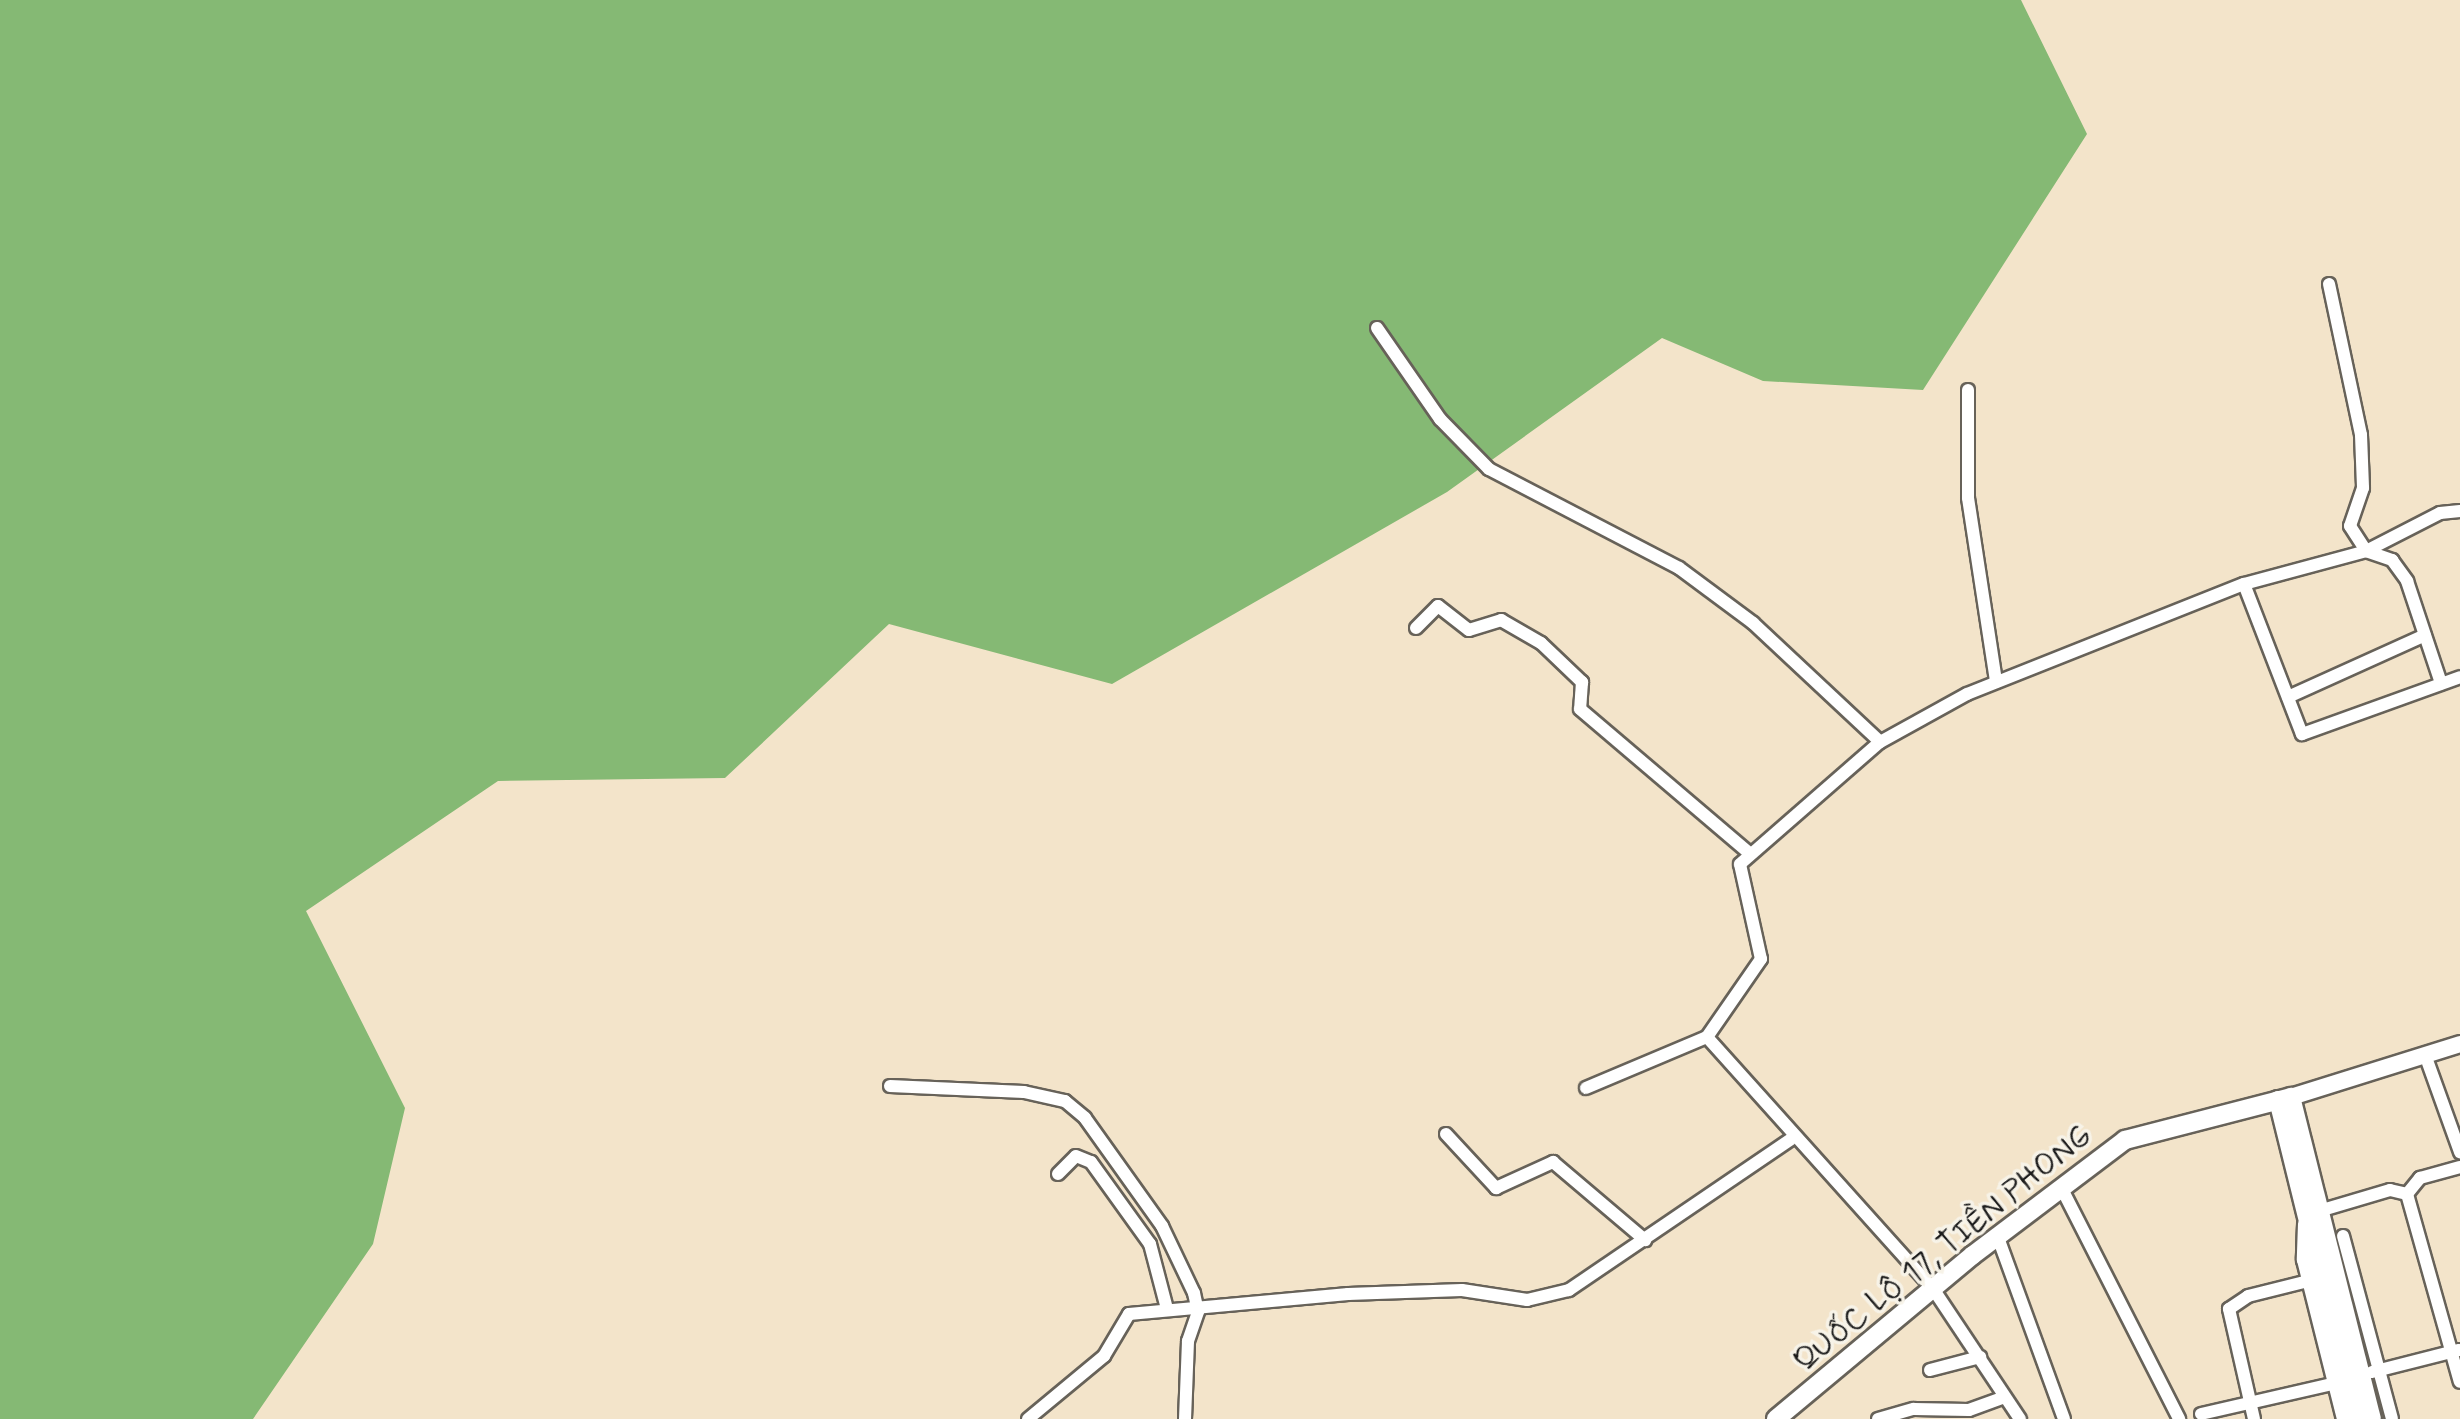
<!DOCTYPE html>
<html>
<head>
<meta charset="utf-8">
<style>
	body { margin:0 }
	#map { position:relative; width:2460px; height:1419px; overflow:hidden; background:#f3e4ca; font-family:Mynerve,sans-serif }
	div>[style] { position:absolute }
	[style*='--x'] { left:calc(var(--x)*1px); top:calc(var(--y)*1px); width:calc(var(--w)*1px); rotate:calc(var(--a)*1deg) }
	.forest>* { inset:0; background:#85b974 }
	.roads { filter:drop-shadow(2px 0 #676259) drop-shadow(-2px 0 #676259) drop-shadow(0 2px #676259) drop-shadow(0 -2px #676259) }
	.minor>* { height:12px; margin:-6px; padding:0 6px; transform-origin:6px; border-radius:6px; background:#fff }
	.major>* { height:16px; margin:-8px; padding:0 8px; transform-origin:8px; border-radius:8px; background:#fff }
	.highway>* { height:18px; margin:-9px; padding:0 9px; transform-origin:9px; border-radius:9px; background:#fff }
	span { translate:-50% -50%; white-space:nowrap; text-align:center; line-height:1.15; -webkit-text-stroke:7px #f7f3e8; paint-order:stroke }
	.street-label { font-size:32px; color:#1c1c1c }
</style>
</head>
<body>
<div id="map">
	<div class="forest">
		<i style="clip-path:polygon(0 0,2021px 0,2087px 134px,1923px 390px,1763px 381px,1662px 338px,1447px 492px,1112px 684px,889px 624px,725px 778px,498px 781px,306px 911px,405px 1108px,373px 1244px,253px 1419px,0 1419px)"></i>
	</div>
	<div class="roads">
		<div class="minor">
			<i style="--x:2329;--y:284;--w:154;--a:78"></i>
			<i style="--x:2361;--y:435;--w:53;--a:87.8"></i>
			<i style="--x:2363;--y:488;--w:40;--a:108.9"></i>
			<i style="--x:2350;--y:526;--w:30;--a:57"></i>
			<i style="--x:2366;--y:551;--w:28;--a:19"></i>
			<i style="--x:2392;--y:560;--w:26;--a:54"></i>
			<i style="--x:2407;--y:581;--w:108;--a:71.6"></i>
			<i style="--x:1377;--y:328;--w:111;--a:55.3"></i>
			<i style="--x:1440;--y:419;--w:70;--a:45.6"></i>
			<i style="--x:1489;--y:469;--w:214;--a:27.5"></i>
			<i style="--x:1679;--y:568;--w:92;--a:36.6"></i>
			<i style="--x:1753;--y:623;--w:174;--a:43.1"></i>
			<i style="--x:1968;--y:390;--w:108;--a:90"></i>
			<i style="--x:1968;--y:498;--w:186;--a:81.3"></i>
			<i style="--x:2244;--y:584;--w:126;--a:-15.1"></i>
			<i style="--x:2366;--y:551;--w:83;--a:-27.2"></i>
			<i style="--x:2440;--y:513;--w:20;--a:-6"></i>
			<i style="--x:1416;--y:628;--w:31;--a:-45"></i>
			<i style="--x:1438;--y:606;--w:39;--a:38"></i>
			<i style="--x:1469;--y:630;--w:34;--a:-17"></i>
			<i style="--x:1501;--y:620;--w:46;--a:29.9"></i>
			<i style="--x:1541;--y:643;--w:57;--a:43.6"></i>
			<i style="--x:1582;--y:682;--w:27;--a:94"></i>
			<i style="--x:1580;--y:709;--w:221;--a:40.4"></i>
			<i style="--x:2288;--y:697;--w:150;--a:-24.3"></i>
			<i style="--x:2428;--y:1063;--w:95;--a:70.2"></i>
			<i style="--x:890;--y:1086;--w:134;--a:2.6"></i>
			<i style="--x:1024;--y:1092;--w:42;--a:12.4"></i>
			<i style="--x:1065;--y:1101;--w:26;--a:40"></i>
			<i style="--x:1085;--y:1118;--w:133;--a:54.5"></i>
			<i style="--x:1162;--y:1226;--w:74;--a:64.5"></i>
			<i style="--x:1194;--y:1293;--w:19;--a:78"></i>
			<i style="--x:1198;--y:1312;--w:31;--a:109"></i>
			<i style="--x:1188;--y:1341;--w:78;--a:92.2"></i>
			<i style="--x:1586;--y:1088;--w:131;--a:-22.9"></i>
			<i style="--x:1446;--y:1134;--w:74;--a:47.2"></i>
			<i style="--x:1496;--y:1188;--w:63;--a:-24.5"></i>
			<i style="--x:1553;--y:1162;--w:121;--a:40.3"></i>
			<i style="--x:1058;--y:1174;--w:25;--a:-45"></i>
			<i style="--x:1076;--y:1156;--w:16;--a:22"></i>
			<i style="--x:1091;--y:1162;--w:101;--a:54.3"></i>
			<i style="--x:1150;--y:1244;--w:67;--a:75.3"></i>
			<i style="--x:2063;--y:1191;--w:256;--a:63"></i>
			<i style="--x:2407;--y:1194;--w:21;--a:-51"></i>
			<i style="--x:2420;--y:1178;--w:41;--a:-15.4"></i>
			<i style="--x:2319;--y:1211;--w:74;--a:-16.5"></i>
			<i style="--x:2390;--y:1190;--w:17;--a:13"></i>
			<i style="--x:2407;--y:1194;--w:195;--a:74.3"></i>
			<i style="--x:2304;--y:1224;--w:36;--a:92"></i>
			<i style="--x:2303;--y:1260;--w:164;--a:75.9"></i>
			<i style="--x:2343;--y:1236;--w:189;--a:75"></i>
			<i style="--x:2000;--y:1243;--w:187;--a:70"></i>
			<i style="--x:1930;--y:1370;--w:52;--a:-14.6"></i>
			<i style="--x:2372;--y:1372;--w:90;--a:-14.2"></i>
			<i style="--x:2201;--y:1414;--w:144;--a:-12.9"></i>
			<i style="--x:1028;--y:1419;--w:99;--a:-39.7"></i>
			<i style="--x:1104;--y:1356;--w:49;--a:-59.2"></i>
			<i style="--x:1129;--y:1314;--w:220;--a:-5.2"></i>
			<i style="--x:1348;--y:1294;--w:114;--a:-2"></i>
			<i style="--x:1462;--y:1290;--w:66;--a:8.7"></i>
			<i style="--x:1527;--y:1300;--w:43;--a:-13.4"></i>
			<i style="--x:1569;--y:1290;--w:268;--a:-34.2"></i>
			<i style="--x:1878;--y:1419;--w:37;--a:-16"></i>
			<i style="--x:1914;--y:1409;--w:55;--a:1"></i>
			<i style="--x:1969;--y:1410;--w:37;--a:-20"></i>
			<i style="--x:2020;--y:1419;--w:155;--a:-123.7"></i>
			<i style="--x:1934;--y:1290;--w:340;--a:-131.9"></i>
			<i style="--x:1707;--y:1037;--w:95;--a:-55.3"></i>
			<i style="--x:1761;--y:959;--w:97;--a:-102.5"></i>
			<i style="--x:1740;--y:864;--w:186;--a:-41.1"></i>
			<i style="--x:1880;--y:742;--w:99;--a:-28.9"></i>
			<i style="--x:1967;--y:694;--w:298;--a:-21.7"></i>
			<i style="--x:2244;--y:584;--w:161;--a:68.9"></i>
			<i style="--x:2302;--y:734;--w:168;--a:-19.8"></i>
			<i style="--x:2254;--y:1419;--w:113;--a:-102.8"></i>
			<i style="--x:2229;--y:1309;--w:23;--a:-34"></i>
			<i style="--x:2248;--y:1296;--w:62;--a:-14"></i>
		</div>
		<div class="major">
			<i style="--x:2291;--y:1097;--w:177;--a:-17.4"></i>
		</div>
		<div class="highway">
			<i style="--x:2278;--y:1100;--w:329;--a:76.1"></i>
			<i style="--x:1776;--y:1419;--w:256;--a:-39.8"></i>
			<i style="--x:1973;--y:1255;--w:191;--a:-37.1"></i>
			<i style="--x:2125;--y:1140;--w:171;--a:-14.5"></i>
			<i style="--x:2291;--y:1097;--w:332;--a:75.9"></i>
		</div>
	</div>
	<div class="street-label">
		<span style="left:1943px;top:1249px;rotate:-39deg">QUỐC LỘ 17, TIỀN PHONG</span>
	</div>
</div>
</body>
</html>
